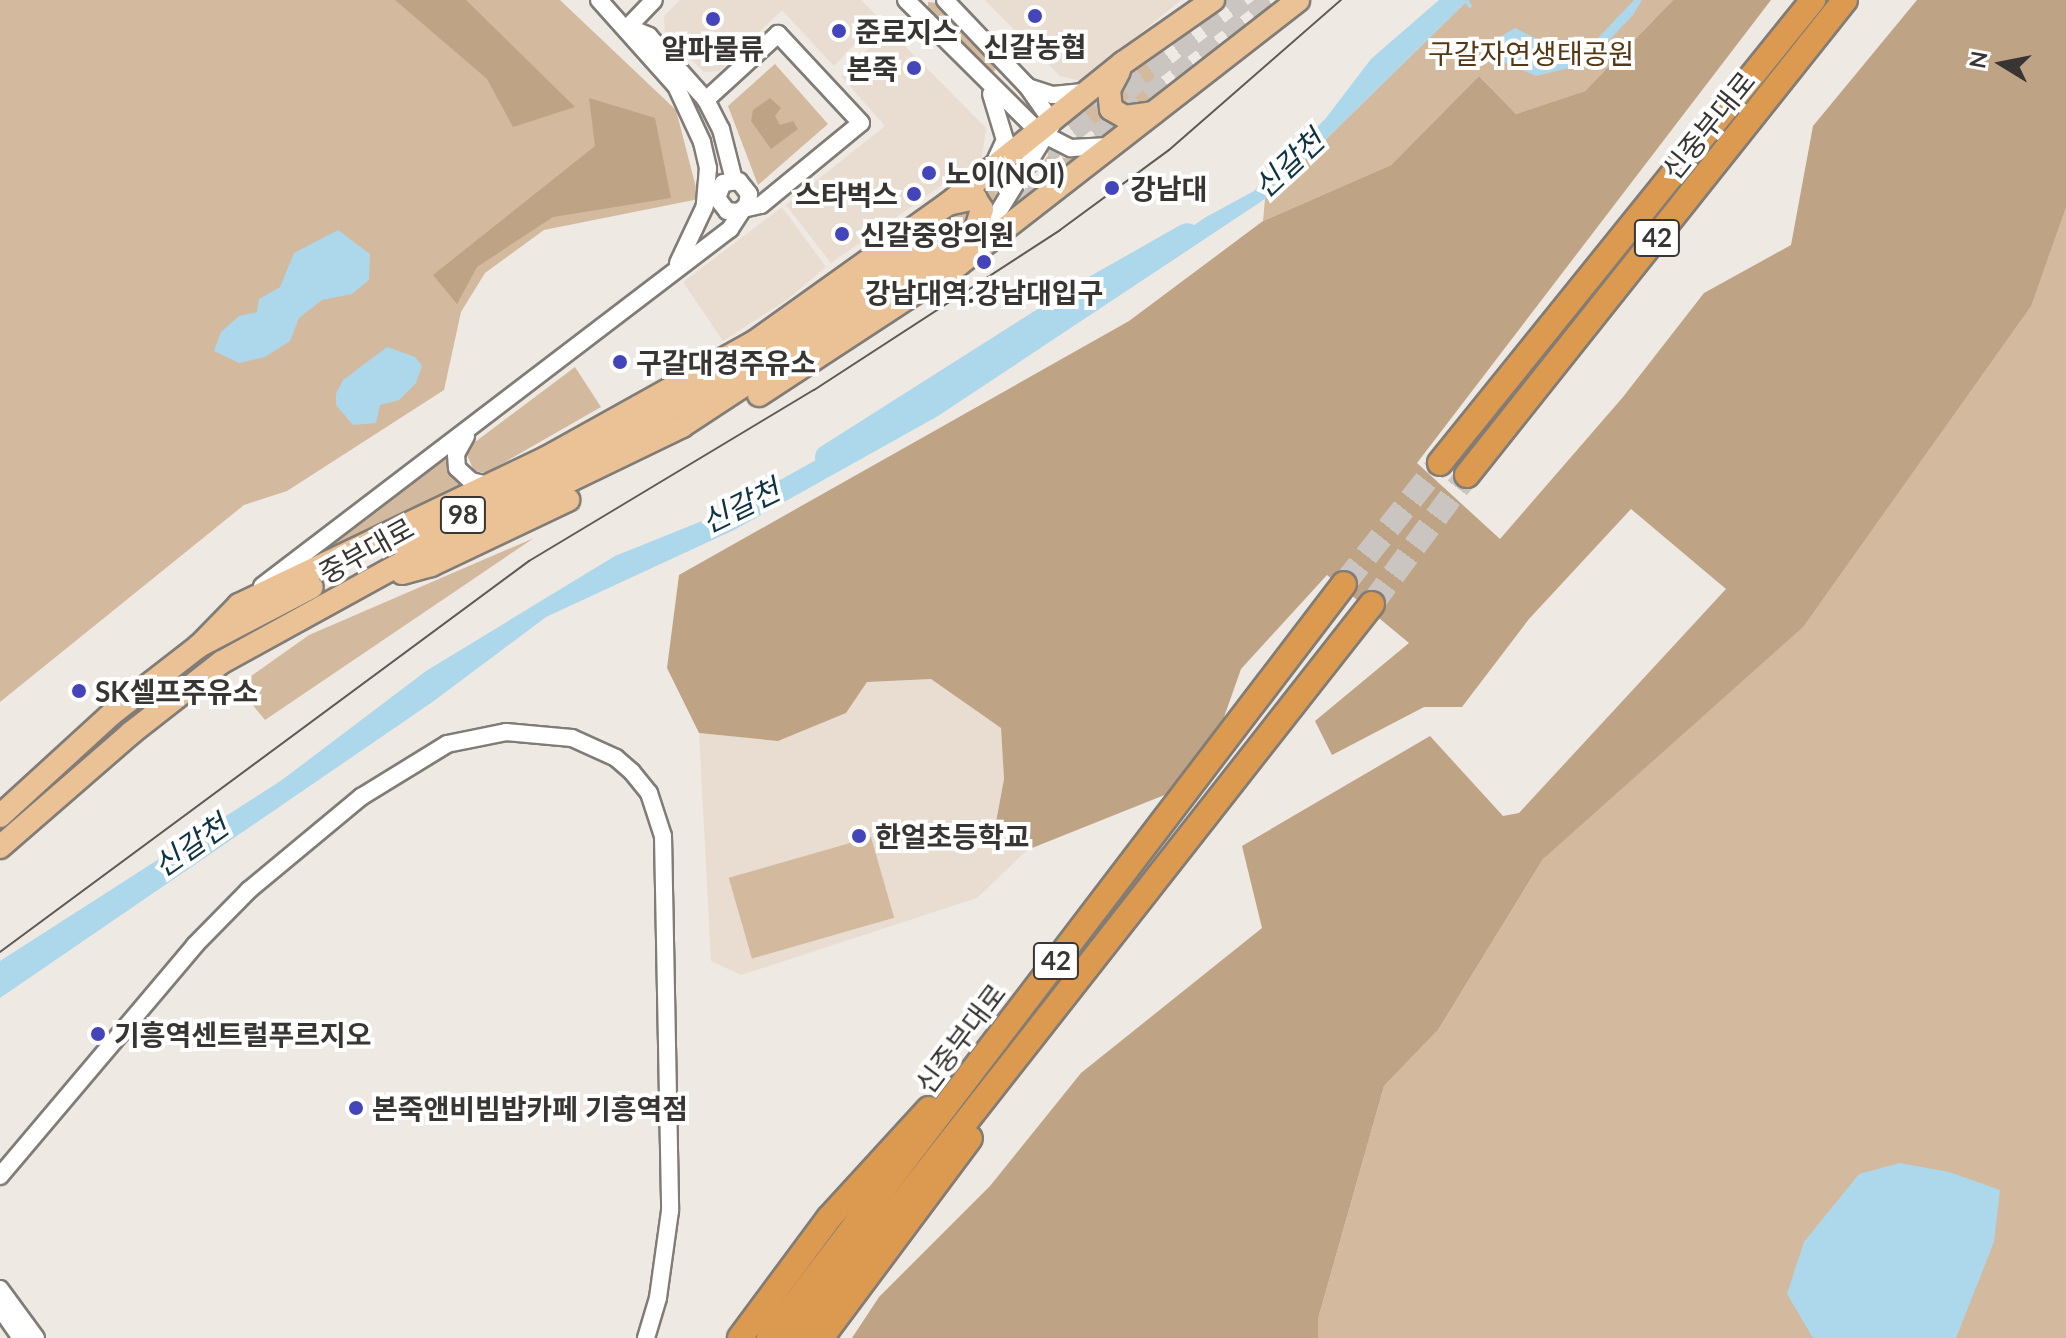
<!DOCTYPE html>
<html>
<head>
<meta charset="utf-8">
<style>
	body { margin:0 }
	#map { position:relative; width:2066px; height:1338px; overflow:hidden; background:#efe9e3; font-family:Lato,"Noto Sans KR",sans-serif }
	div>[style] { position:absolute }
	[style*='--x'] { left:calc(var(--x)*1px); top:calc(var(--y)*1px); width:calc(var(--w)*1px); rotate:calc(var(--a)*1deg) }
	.built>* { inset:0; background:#e8ddd0 }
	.green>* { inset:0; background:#d3ba9f; transform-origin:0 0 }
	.forest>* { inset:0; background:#bea385 }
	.water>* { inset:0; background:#add7eb }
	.stream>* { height:4px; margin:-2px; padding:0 2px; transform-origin:2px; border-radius:2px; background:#add7eb }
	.river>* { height:24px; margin:-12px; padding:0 12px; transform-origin:12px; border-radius:12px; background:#add7eb }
	.major-tunnel>* { height:22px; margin-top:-11px; transform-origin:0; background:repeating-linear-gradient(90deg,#cac5c0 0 22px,transparent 0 33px) }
	.highway-tunnel>* { height:24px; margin-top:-12px; transform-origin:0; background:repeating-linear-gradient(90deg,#cac5c0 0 24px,transparent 0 36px) }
	.roads { filter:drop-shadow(2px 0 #817c76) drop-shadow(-2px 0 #817c76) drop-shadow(0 2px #817c76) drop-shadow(0 -2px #817c76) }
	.minor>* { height:16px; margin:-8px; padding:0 8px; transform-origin:8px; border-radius:8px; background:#fff }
	.major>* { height:22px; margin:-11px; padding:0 11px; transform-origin:11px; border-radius:11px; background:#eac296 }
	.highway>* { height:24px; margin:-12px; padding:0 12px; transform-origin:12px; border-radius:12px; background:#dc9950 }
	.tram>* { height:2px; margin:-1px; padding:0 1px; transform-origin:1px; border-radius:1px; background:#5d5956 }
	.dots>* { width:22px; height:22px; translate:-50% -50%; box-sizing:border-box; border:4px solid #fff; border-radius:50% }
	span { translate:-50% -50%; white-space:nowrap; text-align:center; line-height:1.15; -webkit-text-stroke:8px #fff; paint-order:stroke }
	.shield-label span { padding:2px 6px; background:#fff; border:2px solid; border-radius:6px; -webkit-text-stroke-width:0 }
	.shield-label { font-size:26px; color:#383533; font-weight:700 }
	.poi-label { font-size:28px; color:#383533; font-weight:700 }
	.left { translate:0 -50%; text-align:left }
	.right { translate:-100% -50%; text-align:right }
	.park-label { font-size:28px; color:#553813 }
	.street-label { font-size:28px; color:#383533 }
	.water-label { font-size:30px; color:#0e3342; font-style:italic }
	.north { position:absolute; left:1962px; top:24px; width:80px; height:80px; -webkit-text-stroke:6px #fff; paint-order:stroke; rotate:280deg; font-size:22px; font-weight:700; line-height:32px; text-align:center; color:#383533 }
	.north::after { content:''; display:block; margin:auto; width:28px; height:36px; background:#383533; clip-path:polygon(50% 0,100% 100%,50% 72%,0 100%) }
</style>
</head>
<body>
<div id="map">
	<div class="built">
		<i style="clip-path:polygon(680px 0,861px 0,879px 18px,834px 66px,782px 10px,719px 71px,704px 72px,665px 35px,664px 16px)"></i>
		<i style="clip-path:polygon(985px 0,1181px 0,1082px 81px,1060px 76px)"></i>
		<i style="clip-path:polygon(888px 29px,986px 128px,982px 157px,831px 263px,786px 205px,885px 126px,841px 76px)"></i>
		<i style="clip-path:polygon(782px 207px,826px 267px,788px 299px,723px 341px,683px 282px)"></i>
		<i style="clip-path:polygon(931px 679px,1001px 728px,1004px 779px,996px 822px,1027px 850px,977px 898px,741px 975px,711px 961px,699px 733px,778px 741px,846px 713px,867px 682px)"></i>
	</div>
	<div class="green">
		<i style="clip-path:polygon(0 0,560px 0,676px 110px,699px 199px,544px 230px,485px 273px,461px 312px,444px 390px,287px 491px,244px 505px,0 702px)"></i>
		<i style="clip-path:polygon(1468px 0,1673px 0,1585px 91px,1516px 114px,1479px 76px,1391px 165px,1263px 221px,1265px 199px)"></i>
		<i style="clip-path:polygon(928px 2px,937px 3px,995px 63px,995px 71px,986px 72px,928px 12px)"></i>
		<i style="clip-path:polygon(1143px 56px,1170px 91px,1131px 109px,1118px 101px,1117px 87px)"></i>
		<i style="clip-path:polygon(775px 64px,828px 124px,758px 185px,728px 106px)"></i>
		<i style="clip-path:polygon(1107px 85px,1121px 124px,1089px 125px,1076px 110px)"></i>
		<i style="clip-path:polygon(1051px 151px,1064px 158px,1081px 159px,1053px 180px,1042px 164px)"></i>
		<i style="clip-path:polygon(1013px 159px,1017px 164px,990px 209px,990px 200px,981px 189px)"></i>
		<i style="clip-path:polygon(2066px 197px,2066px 1338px,1318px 1338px,1318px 1319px,1384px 1086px,1438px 1030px,1543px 859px)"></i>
		<i style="clip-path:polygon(964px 205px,973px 212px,957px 251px,932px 220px)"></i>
		<i style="clip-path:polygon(575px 367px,601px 407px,486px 473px,474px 471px,467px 455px,471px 445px)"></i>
		<i style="clip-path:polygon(458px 441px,470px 487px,275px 583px)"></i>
		<i style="clip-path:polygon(534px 538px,265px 720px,237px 686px,309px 635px)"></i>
		<i style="left:871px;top:837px;width:84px;height:148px;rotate:74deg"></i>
	</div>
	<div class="forest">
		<i style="clip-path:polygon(395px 0,466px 0,575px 107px,513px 127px,487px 79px)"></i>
		<i style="clip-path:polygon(1673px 0,1771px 0,1417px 463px,1500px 539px,1623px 397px,1704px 293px,1791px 245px,1813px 126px,1917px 0,2066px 0,2066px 207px,2031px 306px,1803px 627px,1543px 859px,1438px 1030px,1384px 1086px,1318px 1319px,1318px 1338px,852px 1338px,879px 1297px,990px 1186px,1081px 1073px,1262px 928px,1242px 846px,1430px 736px,1503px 816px,1519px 813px,1726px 589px,1631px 509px,1529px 619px,1462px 707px,1424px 707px,1332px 755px,1315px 721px,1409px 643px,1327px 575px,1241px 669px,1211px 754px,1172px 792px,1027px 850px,996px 822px,1004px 779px,1001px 728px,931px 679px,867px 682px,846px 713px,778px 741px,699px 733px,667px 668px,679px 575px,1129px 321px,1263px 221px,1391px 165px,1479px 76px,1516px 114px,1585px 91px)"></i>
		<i style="clip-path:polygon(589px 98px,655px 118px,671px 198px,553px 217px,477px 267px,457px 304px,433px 275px,595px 146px)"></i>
		<i style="clip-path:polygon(770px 98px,781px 108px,775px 116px,780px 125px,793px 121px,798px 129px,771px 149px,751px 121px,753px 110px)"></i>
	</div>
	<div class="water">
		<i style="clip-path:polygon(1439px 0,1468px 0,1265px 199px,938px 416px,734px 530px,546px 617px,431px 703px,0 998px,0 961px,282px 780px,426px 671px,615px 556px,717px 515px,984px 367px,1206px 217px,1254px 191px,1326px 118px,1371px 59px)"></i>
		<i style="clip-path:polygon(1634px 0,1642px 0,1633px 15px,1599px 51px,1577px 66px,1536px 76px,1492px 57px,1493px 41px,1515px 28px,1535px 38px,1552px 61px,1578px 59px)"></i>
		<i style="clip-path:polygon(338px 230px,370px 254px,369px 280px,352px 294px,322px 300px,299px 318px,290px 341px,265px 357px,239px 363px,214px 351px,221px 332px,239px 316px,257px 312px,259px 299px,280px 287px,294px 253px)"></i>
		<i style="clip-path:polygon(387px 347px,415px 357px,422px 366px,416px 383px,399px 400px,380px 405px,376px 423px,353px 425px,336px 405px,336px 394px,343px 380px)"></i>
		<i style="clip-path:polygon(1900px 1163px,1949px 1172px,2000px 1190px,1994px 1242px,1956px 1338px,1813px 1338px,1787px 1294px,1804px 1242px,1859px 1174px)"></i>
	</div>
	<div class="stream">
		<i style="--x:1466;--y:0;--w:7;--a:56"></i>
	</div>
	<div class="river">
		<i style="--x:827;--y:457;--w:314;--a:-32.4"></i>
		<i style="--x:1092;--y:289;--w:109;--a:-29.6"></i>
	</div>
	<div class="major-tunnel">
		<i style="--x:992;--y:218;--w:355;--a:-37.9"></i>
		<i style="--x:941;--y:231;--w:381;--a:-37.3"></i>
	</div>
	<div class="highway-tunnel">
		<i style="--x:1344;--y:584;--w:154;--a:-51.6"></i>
		<i style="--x:1372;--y:604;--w:160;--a:-53.6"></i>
	</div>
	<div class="roads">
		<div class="minor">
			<i style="--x:599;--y:0;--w:115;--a:48.2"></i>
			<i style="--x:676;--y:86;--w:62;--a:65.1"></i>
			<i style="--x:702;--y:142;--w:27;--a:77"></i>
			<i style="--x:708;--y:168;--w:38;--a:95"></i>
			<i style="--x:705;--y:206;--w:63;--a:115.3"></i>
			<i style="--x:906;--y:0;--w:187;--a:44.8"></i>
			<i style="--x:1039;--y:132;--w:36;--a:27"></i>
			<i style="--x:1071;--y:148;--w:39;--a:-3"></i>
			<i style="--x:945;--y:0;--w:119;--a:46.4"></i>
			<i style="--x:1027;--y:86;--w:45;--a:54.9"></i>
			<i style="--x:1053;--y:123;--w:134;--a:121.6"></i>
			<i style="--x:628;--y:27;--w:23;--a:23"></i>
			<i style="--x:649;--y:36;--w:86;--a:48.3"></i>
			<i style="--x:706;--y:100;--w:33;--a:63"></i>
			<i style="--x:721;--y:129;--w:53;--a:75.7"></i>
			<i style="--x:628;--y:27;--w:37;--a:-46"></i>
			<i style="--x:1028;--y:87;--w:26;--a:18"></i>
			<i style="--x:1053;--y:95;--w:30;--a:-6"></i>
			<i style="--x:991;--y:94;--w:48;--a:73.1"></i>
			<i style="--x:1005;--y:140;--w:29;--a:115"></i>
			<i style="--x:466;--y:436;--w:21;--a:119"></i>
			<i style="--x:456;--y:454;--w:14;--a:86"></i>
			<i style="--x:457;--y:468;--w:19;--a:43"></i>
			<i style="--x:471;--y:481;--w:18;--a:13"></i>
			<i style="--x:262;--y:586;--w:589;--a:-37.34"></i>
			<i style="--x:730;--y:229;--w:24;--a:-57"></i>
			<i style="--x:743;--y:209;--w:6;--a:-45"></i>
			<i style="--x:747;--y:205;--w:11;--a:-80"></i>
			<i style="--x:749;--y:194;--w:16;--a:-128"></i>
			<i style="--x:739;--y:181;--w:16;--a:173"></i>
			<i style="--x:723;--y:183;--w:16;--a:112"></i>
			<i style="--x:717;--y:198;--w:16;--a:52"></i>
			<i style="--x:727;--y:211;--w:11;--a:5"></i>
			<i style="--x:738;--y:212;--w:6;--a:-31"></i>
			<i style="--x:743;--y:209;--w:18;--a:-13"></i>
			<i style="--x:761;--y:205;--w:129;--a:-39.4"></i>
			<i style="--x:861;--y:123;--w:122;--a:-133"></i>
			<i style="--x:778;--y:34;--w:98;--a:137.5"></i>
			<i style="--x:0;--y:1176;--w:302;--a:-49.8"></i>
			<i style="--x:195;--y:945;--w:77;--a:-45.5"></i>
			<i style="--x:249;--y:890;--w:146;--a:-39.7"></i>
			<i style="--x:361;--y:797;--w:101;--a:-31.6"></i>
			<i style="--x:447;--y:744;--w:60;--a:-11.5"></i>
			<i style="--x:506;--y:732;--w:66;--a:5.2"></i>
			<i style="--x:572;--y:738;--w:48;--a:24.4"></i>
			<i style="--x:616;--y:758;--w:21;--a:41"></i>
			<i style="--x:632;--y:772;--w:27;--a:51"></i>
			<i style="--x:649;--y:793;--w:45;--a:72"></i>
			<i style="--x:663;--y:836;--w:375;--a:88.9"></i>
			<i style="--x:670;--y:1211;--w:88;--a:97.9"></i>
			<i style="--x:658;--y:1298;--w:42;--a:106.7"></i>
			<i style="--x:0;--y:1289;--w:61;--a:53.7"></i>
			<i style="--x:0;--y:1308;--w:37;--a:55"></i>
		</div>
		<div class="major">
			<i style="--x:1119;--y:71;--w:21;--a:118"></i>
			<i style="--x:1109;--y:90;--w:19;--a:84"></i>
			<i style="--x:1111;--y:109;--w:16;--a:30"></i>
			<i style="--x:1125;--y:117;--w:28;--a:-8"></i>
			<i style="--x:952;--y:203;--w:24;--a:-12"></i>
			<i style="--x:975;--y:198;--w:13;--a:58"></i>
			<i style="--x:982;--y:209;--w:45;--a:106.8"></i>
			<i style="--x:759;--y:395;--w:238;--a:-33.2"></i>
			<i style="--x:958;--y:265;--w:431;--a:-37.9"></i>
			<i style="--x:400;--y:544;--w:158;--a:-25.1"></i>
			<i style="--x:543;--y:477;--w:251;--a:-28.6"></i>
			<i style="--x:763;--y:357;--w:218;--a:-35.3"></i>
			<i style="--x:402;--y:573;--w:30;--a:-15"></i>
			<i style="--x:431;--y:565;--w:152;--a:-25.4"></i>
			<i style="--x:199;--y:646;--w:57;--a:-45.7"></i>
			<i style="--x:239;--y:605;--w:340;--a:-25.6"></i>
			<i style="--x:546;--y:458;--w:237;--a:-29.1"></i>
			<i style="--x:753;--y:343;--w:239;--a:-35.5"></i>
			<i style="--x:948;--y:204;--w:225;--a:-38.9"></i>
			<i style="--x:1123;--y:63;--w:110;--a:-35"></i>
			<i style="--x:0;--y:816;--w:154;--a:-42.4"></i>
			<i style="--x:114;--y:712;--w:108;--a:-37.8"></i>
			<i style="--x:199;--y:646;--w:127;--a:-27.6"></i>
			<i style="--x:0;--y:847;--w:174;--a:-41"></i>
			<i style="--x:131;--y:733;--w:115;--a:-38"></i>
			<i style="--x:222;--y:662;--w:233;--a:-28.8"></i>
			<i style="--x:426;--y:550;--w:284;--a:-25.8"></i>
			<i style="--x:682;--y:426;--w:324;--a:-33.3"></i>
		</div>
		<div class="highway">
			<i style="--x:1440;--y:463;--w:595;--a:-51.14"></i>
			<i style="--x:1467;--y:475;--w:607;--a:-51.49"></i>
			<i style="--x:740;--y:1338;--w:149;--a:-53.4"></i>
			<i style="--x:829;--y:1218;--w:148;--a:-47.5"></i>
			<i style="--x:769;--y:1338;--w:948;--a:-52.67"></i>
			<i style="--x:796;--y:1338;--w:933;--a:-51.88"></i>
			<i style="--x:821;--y:1338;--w:249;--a:-53.3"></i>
		</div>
	</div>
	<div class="tram">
		<i style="--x:0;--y:952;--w:658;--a:-36.47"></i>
		<i style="--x:529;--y:561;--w:332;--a:-31"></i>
		<i style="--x:814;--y:390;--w:293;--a:-33"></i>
		<i style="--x:1060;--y:230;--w:135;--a:-36.3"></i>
		<i style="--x:1169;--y:150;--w:228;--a:-41.1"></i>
	</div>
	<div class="dots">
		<i style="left:1035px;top:16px;background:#4545bb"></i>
		<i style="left:713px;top:19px;background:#4545bb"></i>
		<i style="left:839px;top:31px;background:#4545bb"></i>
		<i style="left:914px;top:68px;background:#4545bb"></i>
		<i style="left:929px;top:173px;background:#4545bb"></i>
		<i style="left:1112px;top:188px;background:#4545bb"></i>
		<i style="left:914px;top:194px;background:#4545bb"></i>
		<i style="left:842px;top:234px;background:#4545bb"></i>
		<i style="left:984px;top:262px;background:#4545bb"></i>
		<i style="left:620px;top:362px;background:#4545bb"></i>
		<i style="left:79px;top:691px;background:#4545bb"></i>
		<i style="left:859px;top:836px;background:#4545bb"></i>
		<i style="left:98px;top:1034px;background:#4545bb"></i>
		<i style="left:356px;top:1108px;background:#4545bb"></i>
	</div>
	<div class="shield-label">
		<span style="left:1657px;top:238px">42</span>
		<span style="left:463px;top:515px">98</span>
		<span style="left:1056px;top:961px">42</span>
	</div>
	<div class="poi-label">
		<span class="left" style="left:855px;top:31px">준로지스</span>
		<span style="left:1035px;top:46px">신갈농협</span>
		<span style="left:713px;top:48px">알파물류</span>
		<span class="right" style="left:898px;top:68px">본죽</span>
		<span class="left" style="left:945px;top:173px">노이(NOI)</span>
		<span class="left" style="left:1130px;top:188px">강남대</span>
		<span class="right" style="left:898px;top:194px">스타벅스</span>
		<span class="left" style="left:860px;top:234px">신갈중앙의원</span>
		<span style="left:984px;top:292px">강남대역.강남대입구</span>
		<span class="left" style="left:636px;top:362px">구갈대경주유소</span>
		<span class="left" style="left:95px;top:691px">SK셀프주유소</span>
		<span class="left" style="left:875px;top:836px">한얼초등학교</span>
		<span class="left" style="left:114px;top:1034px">기흥역센트럴푸르지오</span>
		<span class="left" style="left:372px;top:1108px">본죽앤비빔밥카페 기흥역점</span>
	</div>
	<div class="park-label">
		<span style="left:1531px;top:53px">구갈자연생태공원</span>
	</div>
	<div class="street-label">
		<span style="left:1708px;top:125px;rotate:-51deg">신중부대로</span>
		<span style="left:366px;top:550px;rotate:-29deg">중부대로</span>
		<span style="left:960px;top:1038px;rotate:-53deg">신중부대로</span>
	</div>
	<div class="water-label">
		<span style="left:1288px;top:163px;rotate:-43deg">신갈천</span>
		<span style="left:740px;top:505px;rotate:-26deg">신갈천</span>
		<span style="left:190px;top:845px;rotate:-35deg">신갈천</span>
	</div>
	<div class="north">N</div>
</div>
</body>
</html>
